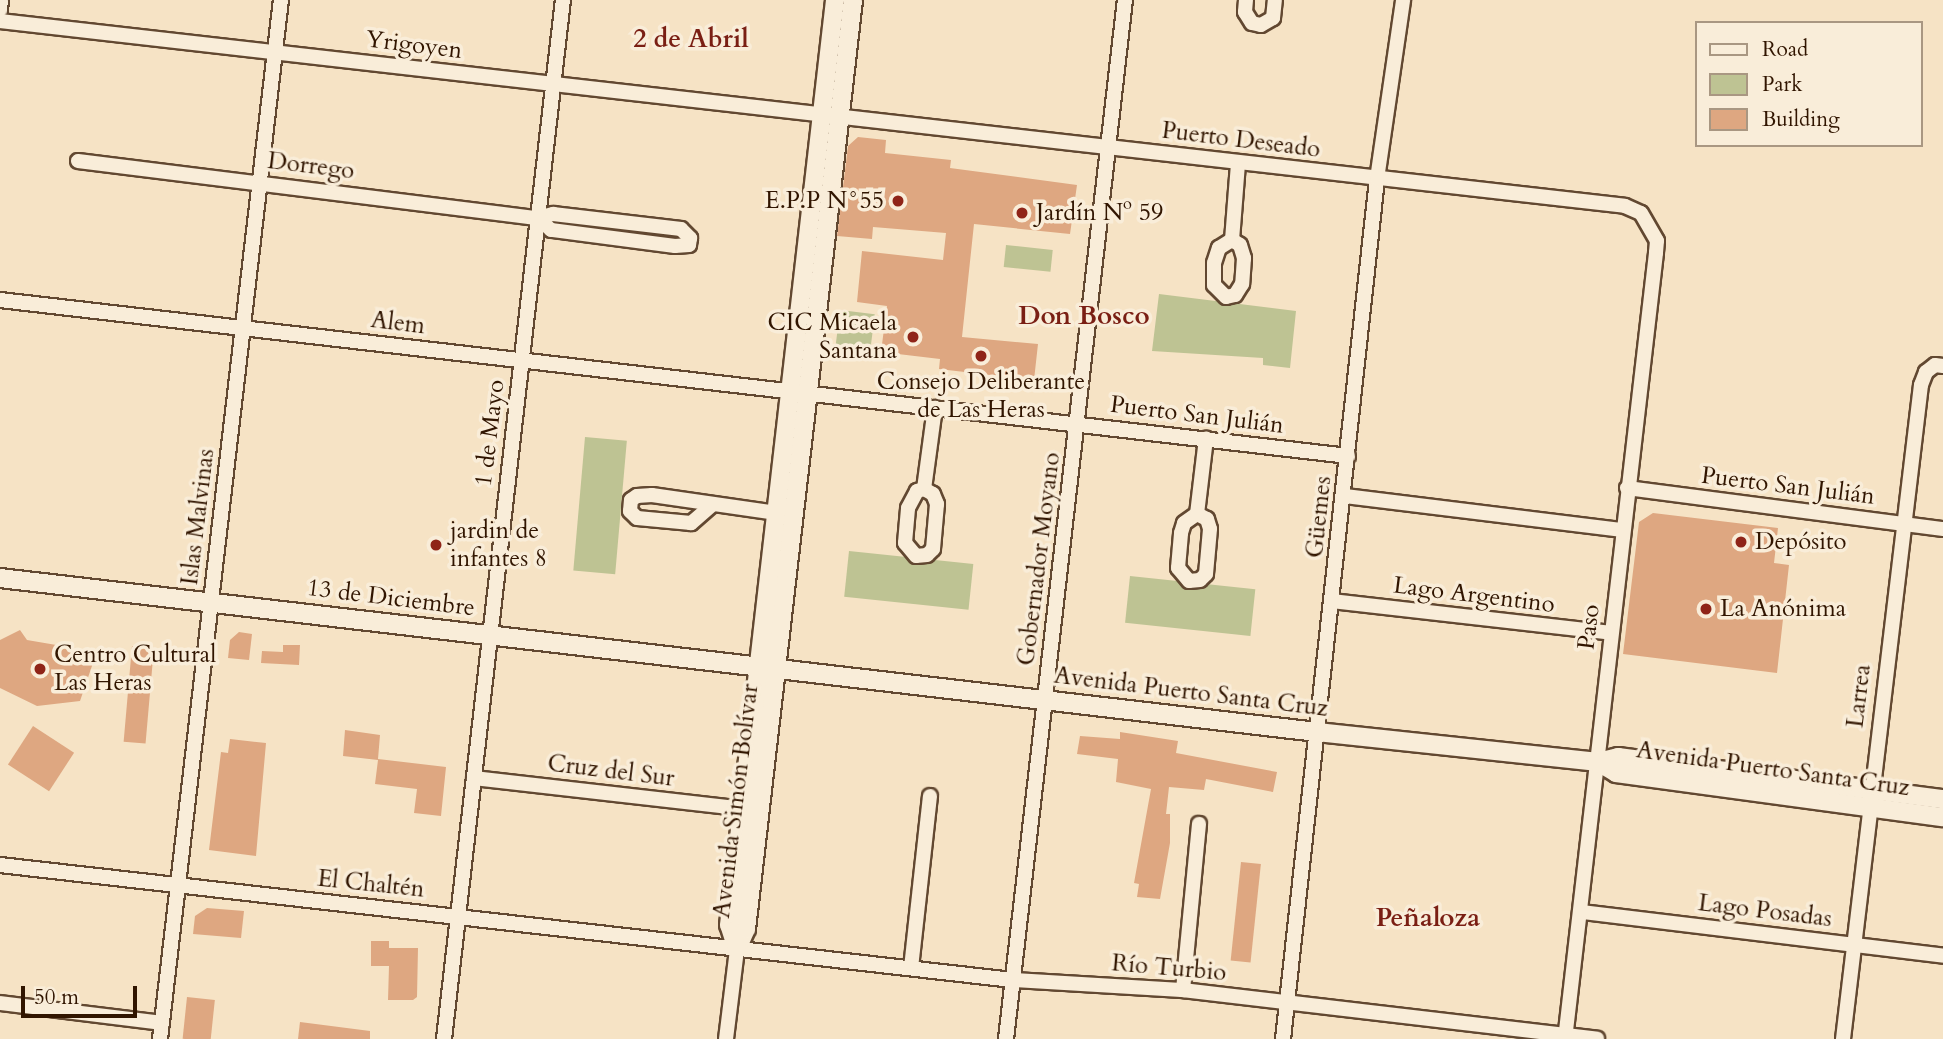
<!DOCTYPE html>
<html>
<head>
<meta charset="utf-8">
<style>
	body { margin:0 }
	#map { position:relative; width:1943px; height:1039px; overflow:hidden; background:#f6e3c5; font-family:Cardo,serif }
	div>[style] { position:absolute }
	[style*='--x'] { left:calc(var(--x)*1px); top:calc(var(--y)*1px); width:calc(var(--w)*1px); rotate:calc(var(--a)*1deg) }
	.green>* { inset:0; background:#bec393; transform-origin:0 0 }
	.building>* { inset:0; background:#dea781; transform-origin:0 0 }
	.roads { filter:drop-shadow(2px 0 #624831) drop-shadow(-2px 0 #624831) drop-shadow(0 2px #624831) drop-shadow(0 -2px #624831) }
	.minor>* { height:14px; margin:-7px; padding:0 7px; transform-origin:7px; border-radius:7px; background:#f9edd9 }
	.tertiary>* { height:18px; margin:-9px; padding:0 9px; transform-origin:9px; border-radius:9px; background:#f9edd9 }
	.dots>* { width:19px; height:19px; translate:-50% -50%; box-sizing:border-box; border:4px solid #f9edd9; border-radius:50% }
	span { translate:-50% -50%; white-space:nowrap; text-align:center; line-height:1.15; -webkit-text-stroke:7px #f9edd9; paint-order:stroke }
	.street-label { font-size:24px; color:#311500 }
	.poi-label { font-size:24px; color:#311500 }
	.right { translate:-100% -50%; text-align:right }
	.left { translate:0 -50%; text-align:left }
	.neighbourhood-label { font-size:26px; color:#7a1f14; font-weight:700 }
	.legend { position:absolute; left:1695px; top:21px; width:228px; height:126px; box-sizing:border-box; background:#f9edd9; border:2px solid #a99782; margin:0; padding:9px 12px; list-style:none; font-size:21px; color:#311500 }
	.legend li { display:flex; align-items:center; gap:14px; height:35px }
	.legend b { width:35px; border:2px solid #a99782 }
	.scale { position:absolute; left:21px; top:986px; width:116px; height:32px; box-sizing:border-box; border:4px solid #311500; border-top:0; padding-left:9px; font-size:21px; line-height:24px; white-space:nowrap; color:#311500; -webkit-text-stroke:5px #f9edd9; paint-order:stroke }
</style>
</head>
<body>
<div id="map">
	<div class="green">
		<i style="left:1006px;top:245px;width:47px;height:22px;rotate:6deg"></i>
		<i style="clip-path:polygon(1159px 294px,1296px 311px,1290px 368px,1263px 365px,1263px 358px,1152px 351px)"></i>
		<i style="left:840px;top:310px;width:35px;height:45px;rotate:7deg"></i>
		<i style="left:585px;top:437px;width:42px;height:134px;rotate:5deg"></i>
		<i style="left:849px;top:551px;width:125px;height:46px;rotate:6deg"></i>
		<i style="left:1130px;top:576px;width:126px;height:47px;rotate:6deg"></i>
	</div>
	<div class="building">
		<i style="clip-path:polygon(858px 137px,886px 140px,885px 153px,951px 160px,950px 168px,1077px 185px,1070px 234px,974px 224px,962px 337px,1038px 344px,1034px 380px,939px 369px,940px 359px,881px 352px,887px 306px,857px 302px,862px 251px,943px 260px,946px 233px,873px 227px,872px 239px,837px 236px,848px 146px)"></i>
		<i style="clip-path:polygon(1653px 513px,1778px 528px,1774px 563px,1789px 565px,1777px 673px,1623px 654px,1639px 522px)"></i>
		<i style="clip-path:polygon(20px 630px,27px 640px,68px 647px,94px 660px,80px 701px,37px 706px,0 688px,0 640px)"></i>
		<i style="clip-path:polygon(239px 632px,252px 634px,249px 660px,228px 658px,230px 640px)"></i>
		<i style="clip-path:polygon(283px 645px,300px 645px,299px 665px,261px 663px,262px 651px,283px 652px)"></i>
		<i style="left:132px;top:646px;width:22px;height:96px;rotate:5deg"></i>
		<i style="left:33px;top:726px;width:49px;height:46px;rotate:33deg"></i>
		<i style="clip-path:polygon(345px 730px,380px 735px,378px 759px,446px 767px,441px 816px,414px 813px,417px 789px,375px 784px,378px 760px,343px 756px)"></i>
		<i style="clip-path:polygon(1120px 732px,1178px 741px,1176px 753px,1277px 772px,1273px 792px,1206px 779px,1204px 790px,1169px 787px,1166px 814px,1170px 814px,1170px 843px,1160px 899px,1137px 897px,1139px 884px,1134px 883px,1151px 789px,1116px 782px,1118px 759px,1077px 754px,1080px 736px,1120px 739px)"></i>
		<i style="clip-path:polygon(230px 739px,266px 743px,256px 856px,209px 850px,221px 752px,228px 753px)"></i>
		<i style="left:1241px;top:862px;width:20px;height:99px;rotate:6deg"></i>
		<i style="clip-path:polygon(207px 908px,244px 911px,241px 938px,193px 934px,195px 916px)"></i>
		<i style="clip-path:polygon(371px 941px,389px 941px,389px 948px,418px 948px,417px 997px,413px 1000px,388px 1000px,389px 966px,371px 966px)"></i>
		<i style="left:187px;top:997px;width:28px;height:42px;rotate:6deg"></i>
		<i style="clip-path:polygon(300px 1022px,370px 1031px,370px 1039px,298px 1039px)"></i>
	</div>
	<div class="roads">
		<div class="minor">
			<i style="--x:1246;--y:0;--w:12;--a:95"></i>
			<i style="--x:1245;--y:12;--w:13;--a:58"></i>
			<i style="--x:1252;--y:23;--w:9;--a:13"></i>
			<i style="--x:1261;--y:25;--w:14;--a:-30"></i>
			<i style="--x:1273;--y:18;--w:18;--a:-84"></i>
			<i style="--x:0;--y:10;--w:10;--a:-84"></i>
			<i style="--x:0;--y:21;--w:1635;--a:6.49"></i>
			<i style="--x:1625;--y:206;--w:17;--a:24"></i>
			<i style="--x:1641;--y:213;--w:32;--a:60"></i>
			<i style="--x:1657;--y:241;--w:12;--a:95"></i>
			<i style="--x:1656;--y:253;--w:791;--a:96.6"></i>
			<i style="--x:78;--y:161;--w:464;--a:7.1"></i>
			<i style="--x:538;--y:218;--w:16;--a:-15"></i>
			<i style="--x:553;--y:214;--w:129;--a:6.7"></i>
			<i style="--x:681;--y:229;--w:13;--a:45"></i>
			<i style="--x:690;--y:238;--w:7;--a:98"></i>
			<i style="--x:689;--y:245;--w:14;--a:176"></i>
			<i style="--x:675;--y:246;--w:125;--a:-172.6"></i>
			<i style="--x:551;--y:230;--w:18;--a:-137"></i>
			<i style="--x:1232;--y:240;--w:9;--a:32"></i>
			<i style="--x:1240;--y:245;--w:14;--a:73"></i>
			<i style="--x:1244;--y:258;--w:26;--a:94"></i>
			<i style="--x:1242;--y:284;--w:13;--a:122"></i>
			<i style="--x:1235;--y:295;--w:9;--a:167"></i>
			<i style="--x:1226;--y:297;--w:17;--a:-135"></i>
			<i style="--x:1214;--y:285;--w:22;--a:-90"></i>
			<i style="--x:1214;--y:263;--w:16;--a:-72"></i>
			<i style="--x:1219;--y:248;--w:15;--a:-32"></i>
			<i style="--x:1232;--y:240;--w:77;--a:-85.5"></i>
			<i style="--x:0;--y:300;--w:1357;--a:6.6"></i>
			<i style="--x:1627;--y:488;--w:319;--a:7.4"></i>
			<i style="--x:924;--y:489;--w:10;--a:29"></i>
			<i style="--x:933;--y:494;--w:11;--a:68"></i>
			<i style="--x:937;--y:504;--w:45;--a:95.1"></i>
			<i style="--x:933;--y:549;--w:8;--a:135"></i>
			<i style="--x:927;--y:555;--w:11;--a:175"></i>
			<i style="--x:916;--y:556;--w:17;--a:-130"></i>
			<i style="--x:905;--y:543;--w:35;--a:-85"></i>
			<i style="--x:908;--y:508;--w:19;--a:-62"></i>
			<i style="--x:917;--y:491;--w:7;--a:-16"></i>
			<i style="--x:924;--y:489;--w:82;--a:-82.3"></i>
			<i style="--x:1345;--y:496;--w:280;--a:7"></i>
			<i style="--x:712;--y:505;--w:28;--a:139"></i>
			<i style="--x:691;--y:523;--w:54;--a:-174.7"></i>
			<i style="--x:637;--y:518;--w:10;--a:-135"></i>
			<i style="--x:630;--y:511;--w:11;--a:-85"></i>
			<i style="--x:631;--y:500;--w:7;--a:-34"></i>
			<i style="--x:637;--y:496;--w:15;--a:-4"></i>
			<i style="--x:652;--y:495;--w:126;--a:8.2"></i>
			<i style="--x:1197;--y:514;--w:11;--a:27"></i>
			<i style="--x:1207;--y:519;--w:10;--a:73"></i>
			<i style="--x:1210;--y:529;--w:45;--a:95.1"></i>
			<i style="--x:1206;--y:574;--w:8;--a:135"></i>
			<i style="--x:1200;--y:580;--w:11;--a:175"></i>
			<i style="--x:1189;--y:581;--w:17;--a:-130"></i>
			<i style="--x:1178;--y:568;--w:35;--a:-85"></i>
			<i style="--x:1181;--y:533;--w:10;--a:-73"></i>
			<i style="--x:1184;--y:523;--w:16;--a:-35"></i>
			<i style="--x:1197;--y:514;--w:76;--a:-83.2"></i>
			<i style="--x:1332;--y:601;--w:281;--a:6.5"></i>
			<i style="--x:474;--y:778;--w:272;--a:6.5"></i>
			<i style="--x:0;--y:865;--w:1020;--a:6.48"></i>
			<i style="--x:1013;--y:980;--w:170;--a:3.4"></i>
			<i style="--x:1183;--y:990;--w:417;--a:6.7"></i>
			<i style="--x:1582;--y:912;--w:364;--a:6.9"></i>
			<i style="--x:911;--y:968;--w:173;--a:-83.7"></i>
			<i style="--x:1183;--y:990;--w:167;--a:-84.5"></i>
			<i style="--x:0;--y:1003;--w:163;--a:7"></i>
			<i style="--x:160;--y:1039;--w:1046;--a:-83.36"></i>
			<i style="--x:444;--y:1039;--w:1046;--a:-83.47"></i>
			<i style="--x:726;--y:1039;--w:91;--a:-83"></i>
			<i style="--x:1006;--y:1039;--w:1046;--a:-83.47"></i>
			<i style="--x:1283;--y:1039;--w:865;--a:-83.76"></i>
			<i style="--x:1377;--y:179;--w:181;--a:-81.7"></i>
			<i style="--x:1843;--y:1039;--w:659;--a:-83.2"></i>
			<i style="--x:1921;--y:385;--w:14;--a:-69"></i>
			<i style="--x:1926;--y:372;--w:11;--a:-38"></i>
			<i style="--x:1935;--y:365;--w:8;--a:7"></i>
		</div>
		<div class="tertiary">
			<i style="--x:0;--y:578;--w:1326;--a:6.67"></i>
			<i style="--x:1317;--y:732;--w:283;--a:6.1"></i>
			<i style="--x:1598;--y:762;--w:21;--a:-14"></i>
			<i style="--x:1618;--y:757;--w:328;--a:7.4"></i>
			<i style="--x:1598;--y:762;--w:21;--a:31"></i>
			<i style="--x:1616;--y:773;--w:330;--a:7.7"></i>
			<i style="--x:737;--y:949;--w:22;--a:-66"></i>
			<i style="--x:746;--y:929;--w:935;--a:-83.43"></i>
			<i style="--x:737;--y:949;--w:25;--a:-108"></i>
			<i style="--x:729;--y:925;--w:931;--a:-83.46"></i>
		</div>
	</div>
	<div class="dots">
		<i style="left:898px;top:201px;background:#8f2418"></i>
		<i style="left:1022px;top:213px;background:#8f2418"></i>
		<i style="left:913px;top:337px;background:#8f2418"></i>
		<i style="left:981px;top:356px;background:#8f2418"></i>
		<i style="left:1741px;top:542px;background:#8f2418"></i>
		<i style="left:436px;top:545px;background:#8f2418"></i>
		<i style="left:1706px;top:609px;background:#8f2418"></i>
		<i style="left:40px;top:669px;background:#8f2418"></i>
	</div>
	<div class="street-label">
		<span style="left:414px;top:45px;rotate:7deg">Yrigoyen</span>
		<span style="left:1241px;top:140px;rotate:7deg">Puerto Deseado</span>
		<span style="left:311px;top:166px;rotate:7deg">Dorrego</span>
		<span style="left:398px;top:323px;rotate:7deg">Alem</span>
		<span style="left:1197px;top:415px;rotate:7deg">Puerto San Julián</span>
		<span style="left:490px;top:433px;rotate:-83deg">1 de Mayo</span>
		<span style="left:1788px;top:486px;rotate:7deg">Puerto San Julián</span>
		<span style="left:198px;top:517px;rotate:-83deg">Islas Malvinas</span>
		<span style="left:1319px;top:517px;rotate:-84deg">Güemes</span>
		<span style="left:1039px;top:559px;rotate:-83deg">Gobernador Moyano</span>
		<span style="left:1474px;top:595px;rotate:7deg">Lago Argentino</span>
		<span style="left:391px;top:598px;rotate:7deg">13 de Diciembre</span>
		<span style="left:1589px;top:627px;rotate:-83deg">Paso</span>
		<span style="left:1191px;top:692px;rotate:7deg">Avenida Puerto Santa Cruz</span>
		<span style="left:1859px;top:696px;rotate:-83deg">Larrea</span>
		<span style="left:1773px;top:769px;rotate:8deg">Avenida Puerto Santa Cruz</span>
		<span style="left:611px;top:771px;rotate:7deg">Cruz del Sur</span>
		<span style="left:736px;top:801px;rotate:-83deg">Avenida Simón Bolívar</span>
		<span style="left:371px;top:884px;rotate:6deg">El Chaltén</span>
		<span style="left:1765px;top:911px;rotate:7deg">Lago Posadas</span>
		<span style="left:1169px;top:968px;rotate:5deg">Río Turbio</span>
	</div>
	<div class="poi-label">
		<span class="right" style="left:884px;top:201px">E.P.P N°55</span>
		<span class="left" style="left:1036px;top:213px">Jardín Nº 59</span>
		<span class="right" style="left:897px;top:337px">CIC Micaela<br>Santana</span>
		<span style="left:981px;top:396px">Consejo Deliberante<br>de Las Heras</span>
		<span class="left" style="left:450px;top:545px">jardin de<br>infantes 8</span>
		<span class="left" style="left:1755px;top:542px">Depósito</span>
		<span class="left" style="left:1720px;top:609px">La Anónima</span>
		<span class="left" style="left:54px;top:669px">Centro Cultural<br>Las Heras</span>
	</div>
	<div class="neighbourhood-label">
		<span style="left:691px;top:39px">2 de Abril</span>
		<span style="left:1084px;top:316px">Don Bosco</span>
		<span style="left:1428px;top:918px">Peñaloza</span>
	</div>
	<ul class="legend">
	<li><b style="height:9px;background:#f9edd9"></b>Road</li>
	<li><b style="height:19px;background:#bec393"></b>Park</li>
	<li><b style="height:19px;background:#dea781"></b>Building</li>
	</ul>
	<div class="scale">50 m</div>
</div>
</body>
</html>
